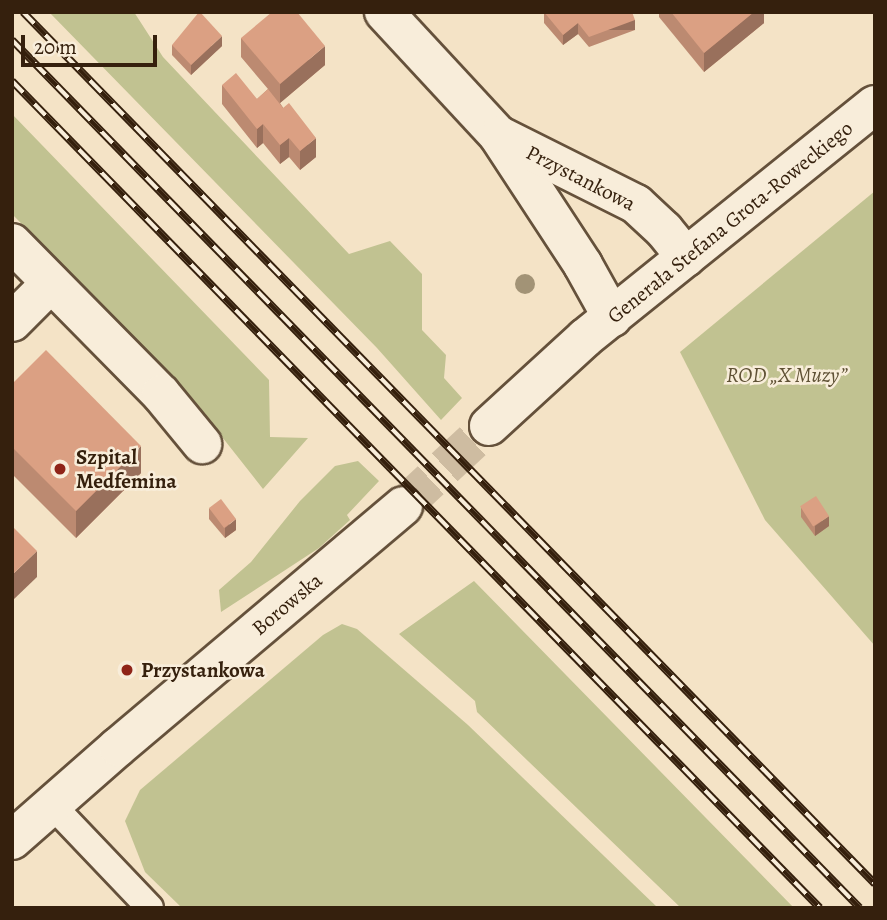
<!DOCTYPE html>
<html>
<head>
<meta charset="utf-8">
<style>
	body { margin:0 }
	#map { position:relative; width:887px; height:920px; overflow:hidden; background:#f4e3c6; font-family:Alegreya,serif }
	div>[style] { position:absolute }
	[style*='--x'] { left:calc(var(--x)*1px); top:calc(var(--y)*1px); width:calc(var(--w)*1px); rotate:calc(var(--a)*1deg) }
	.green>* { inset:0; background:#c1c291 }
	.secondary-tunnel>* { height:38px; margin-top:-19px; transform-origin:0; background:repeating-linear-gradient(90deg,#cebca1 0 38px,transparent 0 57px) }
	.roads { filter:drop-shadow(2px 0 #65513b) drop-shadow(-2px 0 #65513b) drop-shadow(0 2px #65513b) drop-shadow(0 -2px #65513b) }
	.lane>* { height:26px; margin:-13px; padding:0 13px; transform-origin:13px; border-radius:13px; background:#f8edda }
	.street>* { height:38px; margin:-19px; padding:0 19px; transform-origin:19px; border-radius:19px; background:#f8edda }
	.secondary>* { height:38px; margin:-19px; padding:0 19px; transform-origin:19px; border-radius:19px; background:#f8edda }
	.rail>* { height:8px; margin-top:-4px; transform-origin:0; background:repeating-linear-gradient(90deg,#f8edda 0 16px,#35200d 0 32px); box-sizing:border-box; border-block:2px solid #35200d }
	.trees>* { width:20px; height:20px; margin:-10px; border-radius:50%; background:#a29376 }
	.wall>* { inset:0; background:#bc8a71 }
	.shaded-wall>* { inset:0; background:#99705c; transform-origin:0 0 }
	.building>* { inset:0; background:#dba083; transform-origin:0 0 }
	.dots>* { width:19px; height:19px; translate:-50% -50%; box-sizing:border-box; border:4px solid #f8edda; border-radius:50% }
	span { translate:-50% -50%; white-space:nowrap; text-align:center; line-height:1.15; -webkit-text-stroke:5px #f8edda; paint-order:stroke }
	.street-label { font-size:21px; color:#35200d }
	.park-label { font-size:21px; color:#5f5135; font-style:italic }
	.poi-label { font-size:21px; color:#35200d; font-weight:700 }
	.left { translate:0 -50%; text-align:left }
	.frame { position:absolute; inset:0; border:14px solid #35200d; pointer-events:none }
	.scale { position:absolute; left:21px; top:35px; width:136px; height:32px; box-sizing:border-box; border:4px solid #35200d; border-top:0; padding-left:9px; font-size:21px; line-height:24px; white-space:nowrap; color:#35200d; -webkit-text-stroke:5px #f8edda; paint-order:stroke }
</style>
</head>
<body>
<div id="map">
	<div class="green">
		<i style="clip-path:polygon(49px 12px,134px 12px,163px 57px,349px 254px,390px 241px,422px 274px,422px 330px,446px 355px,444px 378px,462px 398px,441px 420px,377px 348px)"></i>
		<i style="clip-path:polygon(12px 114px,269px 380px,270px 437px,308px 438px,263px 489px,215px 428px,112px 316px,12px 214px)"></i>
		<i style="clip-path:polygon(875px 191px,875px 646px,765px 520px,680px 352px)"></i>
		<i style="clip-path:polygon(358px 461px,379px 481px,347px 515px,350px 520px,319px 548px,221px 612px,219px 590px,251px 562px,300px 501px,335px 466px)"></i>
		<i style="clip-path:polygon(474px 581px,794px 908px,681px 908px,477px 712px,475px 701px,399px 634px)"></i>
		<i style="clip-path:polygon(342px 624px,357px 629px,468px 725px,658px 908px,182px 908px,145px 872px,125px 821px,140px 790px,323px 635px)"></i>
	</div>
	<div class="secondary-tunnel">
		<i style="--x:403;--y:506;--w:117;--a:-42.9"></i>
	</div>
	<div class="roads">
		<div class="lane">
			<i style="--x:52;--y:805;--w:142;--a:46.4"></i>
		</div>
		<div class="street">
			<i style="--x:384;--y:12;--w:168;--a:47.2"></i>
			<i style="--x:498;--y:135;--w:155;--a:56.8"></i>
			<i style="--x:583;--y:265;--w:60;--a:60.9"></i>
			<i style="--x:500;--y:136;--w:152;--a:26.6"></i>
			<i style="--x:636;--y:204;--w:38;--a:43"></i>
			<i style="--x:664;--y:230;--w:35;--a:51"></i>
			<i style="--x:12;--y:243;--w:212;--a:45.4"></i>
			<i style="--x:161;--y:394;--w:65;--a:50.6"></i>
			<i style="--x:12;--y:322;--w:55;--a:-45"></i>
		</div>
		<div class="secondary">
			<i style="--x:489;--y:426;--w:130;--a:-42.5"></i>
			<i style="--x:585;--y:338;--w:372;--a:-38.8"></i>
			<i style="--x:12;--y:840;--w:141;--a:-41.3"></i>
			<i style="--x:118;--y:747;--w:373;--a:-40.2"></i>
		</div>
	</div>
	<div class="rail">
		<i style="--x:23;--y:12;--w:1219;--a:45.66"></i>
		<i style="--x:12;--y:40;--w:1213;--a:45.67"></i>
		<i style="--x:12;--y:81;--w:1156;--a:45.67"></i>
	</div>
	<div class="trees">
		<i style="left:525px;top:284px"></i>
	</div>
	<div class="wall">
		<i style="clip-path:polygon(544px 12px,635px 30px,589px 47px,578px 34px,563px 45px,544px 23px)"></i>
		<i style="clip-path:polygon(659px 12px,764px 12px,764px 23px,704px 72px,659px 17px)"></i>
		<i style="clip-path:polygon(241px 38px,325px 65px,280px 103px,316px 157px,300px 170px,289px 157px,280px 164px,263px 143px,257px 148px,222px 104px,222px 85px,257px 99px,268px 89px,241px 57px)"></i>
		<i style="clip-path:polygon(172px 45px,222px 46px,191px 75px,172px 55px)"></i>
		<i style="clip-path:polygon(12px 384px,141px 473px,76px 538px,12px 474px)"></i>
		<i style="clip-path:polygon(801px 507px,829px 526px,815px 536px,801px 517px)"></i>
		<i style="clip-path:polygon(209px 508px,236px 530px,225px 538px,209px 519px)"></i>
	</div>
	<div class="shaded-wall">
		<i style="clip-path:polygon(754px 12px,764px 12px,764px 23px,704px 72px,704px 53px)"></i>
		<i style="left:635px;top:20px;width:10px;height:49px;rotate:90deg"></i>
		<i style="clip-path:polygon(578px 23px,578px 34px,563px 45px,563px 35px)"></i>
		<i style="clip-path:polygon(222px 36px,222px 46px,191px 75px,191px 65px)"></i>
		<i style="clip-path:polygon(325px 46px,325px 65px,280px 103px,280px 84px)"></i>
		<i style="clip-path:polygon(263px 124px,263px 143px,257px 148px,257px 129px)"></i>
		<i style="clip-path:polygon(289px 138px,289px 157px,280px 164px,280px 145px)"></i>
		<i style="clip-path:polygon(316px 138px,316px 157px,300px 170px,300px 151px)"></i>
		<i style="clip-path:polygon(141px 446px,141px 473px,76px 538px,76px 511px)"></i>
		<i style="clip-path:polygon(829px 516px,829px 526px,815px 536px,815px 526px)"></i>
		<i style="clip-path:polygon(236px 519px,236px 530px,225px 538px,225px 528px)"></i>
		<i style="clip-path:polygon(37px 551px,37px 577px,12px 601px,12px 575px)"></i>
	</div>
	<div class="building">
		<i style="clip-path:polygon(199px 12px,200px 12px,222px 36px,191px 65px,172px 45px)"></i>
		<i style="clip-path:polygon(272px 12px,297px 12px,325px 46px,280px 84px,241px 38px)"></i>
		<i style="clip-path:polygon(544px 12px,632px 12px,635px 20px,589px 37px,578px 23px,563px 35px)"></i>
		<i style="clip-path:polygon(671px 12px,754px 12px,704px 53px)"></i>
		<i style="clip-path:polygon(236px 73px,257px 99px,268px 89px,283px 108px,289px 103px,316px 138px,300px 151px,289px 138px,280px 145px,263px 124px,257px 129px,222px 85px)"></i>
		<i style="clip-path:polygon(46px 350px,141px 446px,76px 511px,12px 447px,12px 384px)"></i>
		<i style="left:816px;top:496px;width:24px;height:19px;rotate:57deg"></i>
		<i style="left:221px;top:499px;width:25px;height:15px;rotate:53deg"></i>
		<i style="clip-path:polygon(12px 526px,37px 551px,12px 575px)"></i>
	</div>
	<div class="dots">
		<i style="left:60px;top:469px;background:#8f2418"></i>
		<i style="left:127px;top:670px;background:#8f2418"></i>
	</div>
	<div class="street-label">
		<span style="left:581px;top:178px;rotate:27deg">Przystankowa</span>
		<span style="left:730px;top:222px;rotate:-39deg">Generała Stefana Grota-Roweckiego</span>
		<span style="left:287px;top:604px;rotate:-40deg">Borowska</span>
	</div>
	<div class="park-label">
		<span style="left:787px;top:375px">ROD „X Muzy”</span>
	</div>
	<div class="poi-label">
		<span class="left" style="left:76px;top:469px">Szpital<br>Medfemina</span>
		<span class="left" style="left:141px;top:670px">Przystankowa</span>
	</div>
	<div class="frame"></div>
	<div class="scale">20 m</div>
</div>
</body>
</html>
